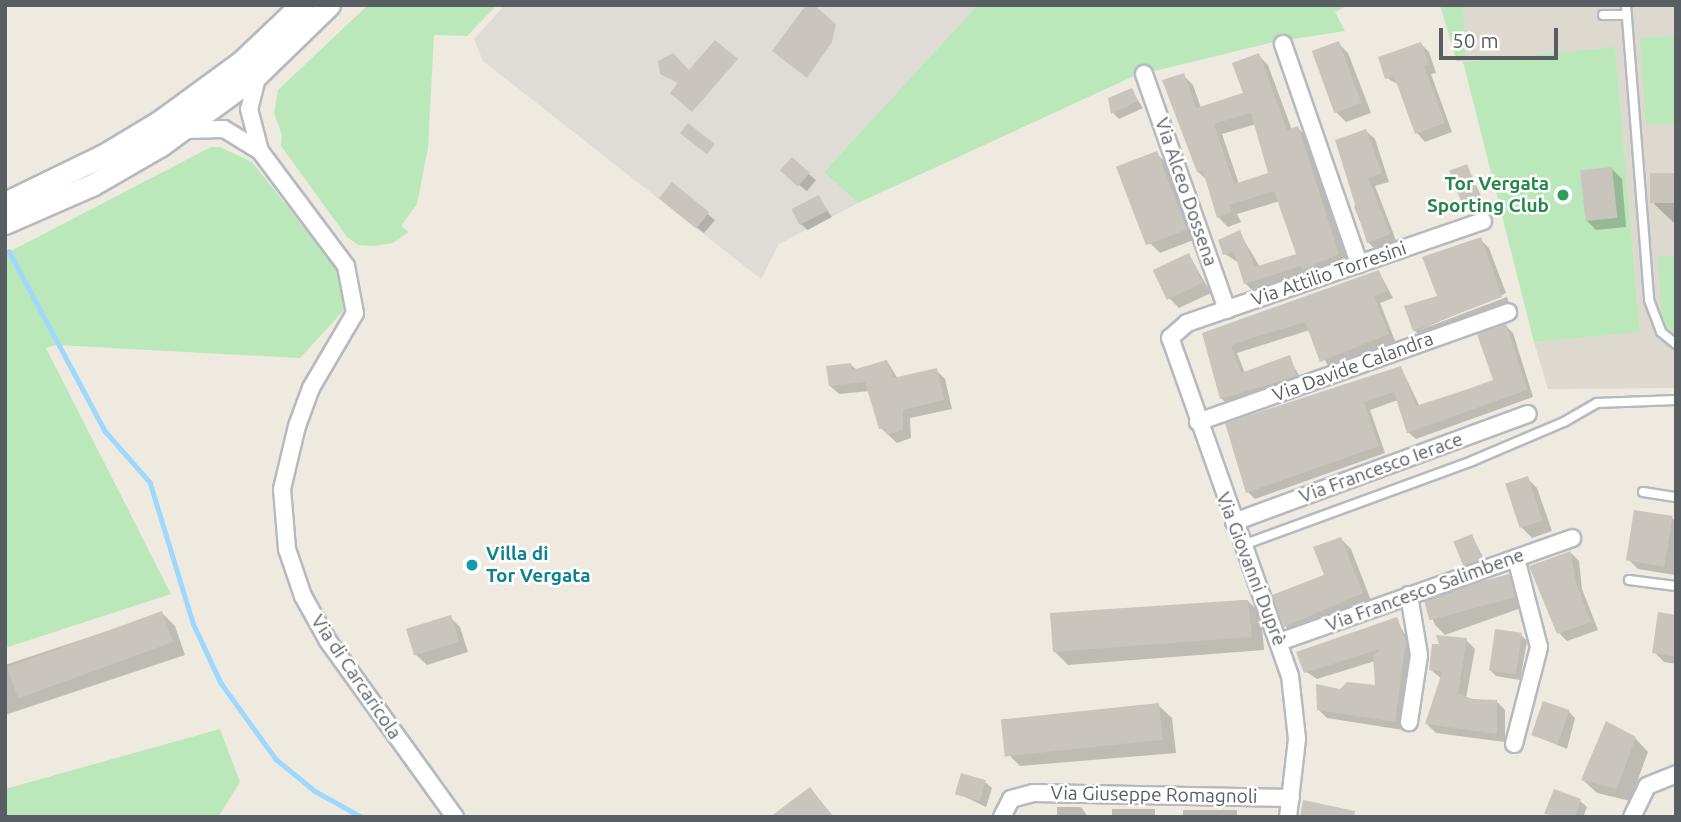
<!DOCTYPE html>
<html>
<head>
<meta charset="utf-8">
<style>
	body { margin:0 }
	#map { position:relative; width:1681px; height:822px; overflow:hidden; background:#eeeae0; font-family:Ubuntu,sans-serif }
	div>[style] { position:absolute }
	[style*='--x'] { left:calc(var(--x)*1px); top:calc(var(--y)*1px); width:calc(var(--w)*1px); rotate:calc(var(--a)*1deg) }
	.industrial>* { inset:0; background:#dedcd5 }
	.education>* { inset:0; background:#ddd9cf }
	.green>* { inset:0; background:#bbe8ba }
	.shadow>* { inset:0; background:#0003; transform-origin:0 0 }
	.stream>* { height:4.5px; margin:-2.25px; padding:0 2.25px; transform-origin:2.25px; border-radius:2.25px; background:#9fd8ff }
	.building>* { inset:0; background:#c9c5bd; transform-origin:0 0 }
	.roads { filter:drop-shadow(2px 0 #b6b9bf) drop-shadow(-2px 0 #b6b9bf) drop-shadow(0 2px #b6b9bf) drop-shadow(0 -2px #b6b9bf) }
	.lane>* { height:8px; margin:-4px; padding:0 4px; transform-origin:4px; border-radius:4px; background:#fff }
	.street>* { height:16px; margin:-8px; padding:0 8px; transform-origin:8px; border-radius:8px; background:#fff }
	.secondary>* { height:21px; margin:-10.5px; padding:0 10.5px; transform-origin:10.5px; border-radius:10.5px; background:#fff }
	.dots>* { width:19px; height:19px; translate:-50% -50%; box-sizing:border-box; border:4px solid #fff; border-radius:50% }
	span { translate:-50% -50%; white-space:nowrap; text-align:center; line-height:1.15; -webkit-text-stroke:5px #fff; paint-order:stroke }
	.leisure-label { font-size:19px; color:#27864d; font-weight:700 }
	.right { translate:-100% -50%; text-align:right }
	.street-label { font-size:19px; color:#595e63 }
	.culture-label { font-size:19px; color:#0d838f; font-weight:700 }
	.left { translate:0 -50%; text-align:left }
	.frame { position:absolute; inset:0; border:7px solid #595e63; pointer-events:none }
	.scale { position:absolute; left:1439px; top:28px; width:119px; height:32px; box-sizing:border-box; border:4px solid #595e63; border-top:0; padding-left:9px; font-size:21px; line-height:24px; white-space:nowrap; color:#595e63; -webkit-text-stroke:5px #fff; paint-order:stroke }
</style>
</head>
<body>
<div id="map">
	<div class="industrial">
		<i style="clip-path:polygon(505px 5px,978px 5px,979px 6px,824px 172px,858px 203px,779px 244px,761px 279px,483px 61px,474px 39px)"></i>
	</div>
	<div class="education">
		<i style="clip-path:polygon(1440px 5px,1676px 5px,1676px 388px,1548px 389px,1534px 342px,1640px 331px,1615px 48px,1457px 62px)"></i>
	</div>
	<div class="green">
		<i style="clip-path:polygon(368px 5px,497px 5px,467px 36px,434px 35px,428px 148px,417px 204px,401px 226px,409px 232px,393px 243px,374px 246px,358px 245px,347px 237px,281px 146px,282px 135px,274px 113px,278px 90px)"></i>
		<i style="clip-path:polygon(978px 5px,1348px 5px,1335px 12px,1345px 31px,1274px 42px,1134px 76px,858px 203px,824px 172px)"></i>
		<i style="clip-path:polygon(1440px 5px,1463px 5px,1465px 55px,1457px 62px)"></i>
		<i style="clip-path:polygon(1676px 36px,1676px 123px,1646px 125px,1640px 38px)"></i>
		<i style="clip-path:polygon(1615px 47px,1640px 332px,1534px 342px,1463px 62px)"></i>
		<i style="clip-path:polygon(211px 147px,220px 147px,252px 162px,340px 273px,346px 308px,300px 358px,56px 345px,46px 348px,171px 594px,5px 648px,5px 254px)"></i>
		<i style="clip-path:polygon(1676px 256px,1676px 338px,1662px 318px,1658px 257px)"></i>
		<i style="clip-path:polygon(220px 729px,240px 782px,218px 817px,5px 817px,5px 789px)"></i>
	</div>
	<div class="shadow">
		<i style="clip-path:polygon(1338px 43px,1348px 53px,1371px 113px,1346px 122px,1336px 112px)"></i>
		<i style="clip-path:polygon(1421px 44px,1429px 52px,1436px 73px,1431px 74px,1452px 132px,1425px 142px,1417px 133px,1399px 85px,1387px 78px)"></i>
		<i style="clip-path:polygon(evenodd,1258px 55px,1268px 65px,1292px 130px,1298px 128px,1308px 138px,1348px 264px,1255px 293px,1245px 283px,1239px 263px,1225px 254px,1239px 232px,1260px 267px,1298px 255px,1280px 201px,1237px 214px,1241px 222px,1228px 227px,1218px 217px,1207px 180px,1198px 172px,1183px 75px,1193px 85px,1201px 108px,1246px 94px,1258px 55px,1256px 124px,1270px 174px,1239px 184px,1222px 134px,1256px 124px)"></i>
		<i style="clip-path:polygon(1131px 90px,1143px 108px,1119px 119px,1113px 113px)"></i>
		<i style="clip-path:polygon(1366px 131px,1375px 139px,1389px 182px,1375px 186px,1397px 243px,1377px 251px,1368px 242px,1354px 206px,1359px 204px)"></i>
		<i style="clip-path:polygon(1157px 154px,1167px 164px,1196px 239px,1160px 253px,1150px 243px)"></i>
		<i style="clip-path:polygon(792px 160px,816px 180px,807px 191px,789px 177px)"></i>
		<i style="clip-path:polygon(1467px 166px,1486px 207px,1470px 213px,1464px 207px)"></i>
		<i style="clip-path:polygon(1612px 169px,1622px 179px,1626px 227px,1596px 230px,1586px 220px)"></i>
		<i style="clip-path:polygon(1676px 174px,1676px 222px,1673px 222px,1654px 204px)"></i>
		<i style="clip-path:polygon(672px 185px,715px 220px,704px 233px,668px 204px)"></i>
		<i style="clip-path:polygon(818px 197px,832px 217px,808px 230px,801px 224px)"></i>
		<i style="clip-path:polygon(1480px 239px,1489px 248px,1506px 293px,1417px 331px,1507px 297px,1510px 306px,1424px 339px,1414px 330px)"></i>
		<i style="clip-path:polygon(1189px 255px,1211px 293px,1179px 308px,1169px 298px)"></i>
		<i style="clip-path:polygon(1379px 272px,1393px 298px,1380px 303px,1395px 341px,1329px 368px,1310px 330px,1237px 353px,1245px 373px,1289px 357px,1303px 383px,1228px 405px,1221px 398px,1204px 334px)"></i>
		<i style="clip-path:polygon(1506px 326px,1513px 333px,1533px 397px,1416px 439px,1408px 432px,1398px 400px,1370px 410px,1385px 453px,1255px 499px,1248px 492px,1401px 368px,1420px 407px,1496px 381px)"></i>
		<i style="clip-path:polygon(887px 361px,898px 379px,936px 370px,945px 379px,952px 409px,910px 418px,911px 438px,897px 443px,881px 428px,870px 391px,839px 394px,830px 386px,851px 365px,857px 370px)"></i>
		<i style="clip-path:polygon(1527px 478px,1537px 488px,1552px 531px,1532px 538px,1522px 528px)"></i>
		<i style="clip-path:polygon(1672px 518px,1676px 522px,1675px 575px,1638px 569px,1628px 559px)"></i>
		<i style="clip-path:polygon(1472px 536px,1487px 565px,1471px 571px,1464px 565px)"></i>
		<i style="clip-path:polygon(1341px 539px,1351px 549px,1372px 603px,1295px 636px,1285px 626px,1326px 576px)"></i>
		<i style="clip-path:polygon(1571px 553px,1579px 561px,1582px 589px,1598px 630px,1567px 641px,1559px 633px)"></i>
		<i style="clip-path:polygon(1509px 576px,1519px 585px,1524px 607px,1445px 635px,1435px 625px,1427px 605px)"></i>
		<i style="clip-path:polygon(1248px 601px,1261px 614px,1264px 650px,1068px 665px,1054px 651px)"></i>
		<i style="clip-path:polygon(162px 613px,175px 626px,185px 655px,5px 715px,5px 665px)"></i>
		<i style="clip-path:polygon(1676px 616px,1676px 664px,1664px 662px,1654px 652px)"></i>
		<i style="clip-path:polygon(450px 617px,460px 627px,468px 652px,427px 665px,416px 655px)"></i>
		<i style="clip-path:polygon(1396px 619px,1414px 650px,1403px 730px,1327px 718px,1319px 710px,1340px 691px,1377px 687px,1375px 661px,1317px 679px,1305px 671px)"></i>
		<i style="clip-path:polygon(1521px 635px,1527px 641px,1520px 680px,1496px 676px,1490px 670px)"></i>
		<i style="clip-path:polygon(1466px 640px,1475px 649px,1466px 698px,1497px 702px,1505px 710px,1505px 742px,1436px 733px,1427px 724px,1442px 679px,1431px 670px)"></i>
		<i style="clip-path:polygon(1158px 705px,1172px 718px,1176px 753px,1020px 766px,1006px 752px)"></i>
		<i style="clip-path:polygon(1568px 711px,1575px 718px,1567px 749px,1533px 735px)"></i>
		<i style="clip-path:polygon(1635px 738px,1648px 752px,1630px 801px,1597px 793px,1583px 780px)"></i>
		<i style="clip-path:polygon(985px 782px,992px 788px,986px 807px,957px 793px)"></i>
		<i style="clip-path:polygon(810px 789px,834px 817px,772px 817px)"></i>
		<i style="clip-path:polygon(1580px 801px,1587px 807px,1583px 817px,1546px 814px)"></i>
		<i style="clip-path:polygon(1057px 807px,1081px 807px,1088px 817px,1057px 817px)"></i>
		<i style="left:1112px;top:809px;width:43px;height:8px"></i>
		<i style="left:1183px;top:810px;width:54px;height:7px"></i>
	</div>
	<div class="stream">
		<i style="--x:9;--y:251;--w:204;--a:61.9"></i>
		<i style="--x:105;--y:431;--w:68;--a:48.6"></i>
		<i style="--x:150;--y:482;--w:147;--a:73"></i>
		<i style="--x:193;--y:623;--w:66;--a:65"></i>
		<i style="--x:221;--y:683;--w:94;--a:54.1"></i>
		<i style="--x:276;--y:759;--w:50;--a:39.4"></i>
		<i style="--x:315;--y:791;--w:54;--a:29"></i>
	</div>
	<div class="building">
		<i style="clip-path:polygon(806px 5px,814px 5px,836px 24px,832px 42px,807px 78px,772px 51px)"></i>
		<i style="clip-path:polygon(715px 40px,738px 59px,692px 112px,670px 93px,678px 83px,660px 74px,658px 61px,673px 53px,689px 70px)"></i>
		<i style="left:1339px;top:41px;width:66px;height:29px;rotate:70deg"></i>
		<i style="clip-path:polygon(1421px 42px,1429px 64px,1424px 66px,1445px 123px,1415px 134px,1394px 76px,1385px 79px,1378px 57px)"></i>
		<i style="clip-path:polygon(evenodd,1259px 53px,1287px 130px,1298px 126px,1339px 254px,1302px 270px,1301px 266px,1244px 284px,1234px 252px,1223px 255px,1218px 240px,1240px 230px,1255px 267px,1296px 254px,1274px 191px,1229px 205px,1232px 212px,1217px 218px,1203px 171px,1197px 172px,1162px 80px,1184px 73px,1196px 108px,1243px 93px,1232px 63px,1259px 53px,1251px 113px,1268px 173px,1234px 184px,1214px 124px,1251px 113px)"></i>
		<i style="clip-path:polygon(1132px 88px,1138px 101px,1111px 114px,1108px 98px)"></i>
		<i style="left:688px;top:123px;width:34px;height:13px;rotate:38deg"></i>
		<i style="clip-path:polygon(1366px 129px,1382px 173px,1368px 178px,1390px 234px,1367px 243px,1335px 140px)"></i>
		<i style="left:1157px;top:151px;width:84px;height:44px;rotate:69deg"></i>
		<i style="left:792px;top:157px;width:24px;height:18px;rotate:42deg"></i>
		<i style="left:1467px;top:164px;width:40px;height:19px;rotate:69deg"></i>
		<i style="left:1612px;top:167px;width:51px;height:32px;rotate:84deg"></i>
		<i style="left:1676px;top:173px;width:30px;height:26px;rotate:90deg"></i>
		<i style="left:672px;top:182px;width:48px;height:21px;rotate:39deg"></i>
		<i style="left:819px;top:195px;width:18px;height:31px;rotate:63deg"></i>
		<i style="clip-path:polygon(1481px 237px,1502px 297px,1413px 331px,1404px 306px,1437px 296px,1422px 257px)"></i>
		<i style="left:1189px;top:253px;width:33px;height:40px;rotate:65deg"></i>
		<i style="clip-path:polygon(1379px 270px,1387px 291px,1374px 296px,1389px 334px,1320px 362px,1305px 322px,1252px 338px,1231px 346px,1241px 373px,1290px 355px,1297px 376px,1220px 399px,1202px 333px)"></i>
		<i style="clip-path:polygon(1506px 324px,1527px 390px,1407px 433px,1394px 392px,1364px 402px,1379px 446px,1246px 493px,1225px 423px,1401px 366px,1416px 406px,1468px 389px,1493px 380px,1477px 334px)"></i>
		<i style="clip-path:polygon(887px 360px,893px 378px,937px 368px,944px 400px,903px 410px,903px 430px,887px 435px,885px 428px,879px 429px,865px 382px,829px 386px,826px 366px,851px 363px,852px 370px)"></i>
		<i style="left:1528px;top:476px;width:47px;height:24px;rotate:72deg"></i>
		<i style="left:1634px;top:510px;width:39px;height:51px;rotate:9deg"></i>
		<i style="left:1472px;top:534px;width:27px;height:20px;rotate:68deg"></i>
		<i style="clip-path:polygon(1341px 537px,1363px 593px,1284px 627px,1272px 595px,1324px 575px,1313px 547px)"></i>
		<i style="clip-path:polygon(1571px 551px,1575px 580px,1591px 622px,1557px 634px,1529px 566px)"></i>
		<i style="left:1509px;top:574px;width:24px;height:89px;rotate:75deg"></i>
		<i style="clip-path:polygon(1243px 600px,1248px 600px,1252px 637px,1053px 652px,1050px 613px)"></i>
		<i style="left:162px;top:611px;width:33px;height:165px;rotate:70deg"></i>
		<i style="clip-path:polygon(1658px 612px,1676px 615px,1676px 657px,1652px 653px)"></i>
		<i style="left:451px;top:615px;width:28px;height:47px;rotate:73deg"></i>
		<i style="clip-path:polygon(1397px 617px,1406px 641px,1395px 722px,1317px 710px,1316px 684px,1340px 689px,1347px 682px,1375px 685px,1373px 656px,1380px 649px,1304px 673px,1296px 652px)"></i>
		<i style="left:1495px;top:629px;width:27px;height:42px;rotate:8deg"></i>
		<i style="clip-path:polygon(1436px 635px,1467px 638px,1458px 693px,1472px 699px,1497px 700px,1497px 734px,1425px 724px,1442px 672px,1429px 670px,1432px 644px,1439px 644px)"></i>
		<i style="left:1543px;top:701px;width:28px;height:36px;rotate:19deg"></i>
		<i style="left:1159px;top:703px;width:37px;height:159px;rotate:84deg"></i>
		<i style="clip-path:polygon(1606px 721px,1636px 737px,1617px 789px,1581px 780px)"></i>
		<i style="left:961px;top:773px;width:26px;height:22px;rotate:16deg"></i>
		<i style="clip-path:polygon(810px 787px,833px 817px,770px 817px)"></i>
		<i style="clip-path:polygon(1554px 789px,1581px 799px,1575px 817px,1544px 814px)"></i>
		<i style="clip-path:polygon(1303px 800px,1355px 811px,1354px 817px,1300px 817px)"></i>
	</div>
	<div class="roads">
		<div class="lane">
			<i style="--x:1626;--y:5;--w:296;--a:85.5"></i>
			<i style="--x:1649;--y:300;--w:34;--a:69"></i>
			<i style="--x:1661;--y:332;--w:19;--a:39"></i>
			<i style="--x:1603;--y:15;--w:24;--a:0"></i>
			<i style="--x:1643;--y:492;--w:33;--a:9"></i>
			<i style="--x:1243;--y:545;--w:244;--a:-20.1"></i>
			<i style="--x:1472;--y:461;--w:100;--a:-23"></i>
			<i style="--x:1564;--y:422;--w:38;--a:-30"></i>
			<i style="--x:1597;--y:403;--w:79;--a:-2.2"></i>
			<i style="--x:1629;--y:580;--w:47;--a:7.3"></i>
		</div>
		<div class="street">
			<i style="--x:1283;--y:44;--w:233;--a:70.9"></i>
			<i style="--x:258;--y:74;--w:36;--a:104"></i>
			<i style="--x:249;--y:109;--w:43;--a:75.3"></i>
			<i style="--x:1144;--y:74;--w:250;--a:70.6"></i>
			<i style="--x:184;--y:130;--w:40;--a:-1.4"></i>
			<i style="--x:224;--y:129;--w:42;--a:31.4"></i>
			<i style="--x:260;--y:151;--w:144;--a:53.2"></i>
			<i style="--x:346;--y:266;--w:48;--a:79.2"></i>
			<i style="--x:355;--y:313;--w:87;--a:120.4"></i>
			<i style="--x:311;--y:388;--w:40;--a:110.2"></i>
			<i style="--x:297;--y:426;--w:65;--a:103.4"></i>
			<i style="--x:282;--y:489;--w:60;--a:85.2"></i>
			<i style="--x:287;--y:549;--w:50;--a:71.2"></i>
			<i style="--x:303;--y:596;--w:51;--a:60.9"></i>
			<i style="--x:328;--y:641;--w:217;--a:54.2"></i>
			<i style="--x:1198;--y:422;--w:329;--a:-19.5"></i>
			<i style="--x:1234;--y:522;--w:313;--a:-20.2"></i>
			<i style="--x:1409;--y:595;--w:61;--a:80.5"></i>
			<i style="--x:1419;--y:655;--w:68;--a:98.5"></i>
			<i style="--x:1279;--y:642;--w:311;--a:-19.5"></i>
			<i style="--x:1514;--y:744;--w:100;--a:-75.5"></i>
			<i style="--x:1539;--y:647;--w:92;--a:-104.5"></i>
			<i style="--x:1002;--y:817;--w:20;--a:-63"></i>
			<i style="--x:1011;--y:799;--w:23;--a:-15"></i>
			<i style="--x:1033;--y:793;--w:258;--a:1.1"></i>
			<i style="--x:1288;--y:817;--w:79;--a:-83.4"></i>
			<i style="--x:1297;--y:739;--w:63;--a:-96.3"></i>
			<i style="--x:1290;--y:676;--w:359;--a:-109.5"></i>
			<i style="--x:1170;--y:338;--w:23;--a:-41"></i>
			<i style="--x:1187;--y:323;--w:313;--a:-19"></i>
			<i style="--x:1632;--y:817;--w:34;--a:-64"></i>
			<i style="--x:1647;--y:786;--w:31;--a:-22"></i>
		</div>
		<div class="secondary">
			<i style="--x:5;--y:203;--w:110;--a:-25.9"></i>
			<i style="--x:104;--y:155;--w:64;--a:-31"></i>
			<i style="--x:159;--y:122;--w:102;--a:-36.2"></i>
			<i style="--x:241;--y:62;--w:83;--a:-43.5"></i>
			<i style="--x:5;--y:223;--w:95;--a:-23.6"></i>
			<i style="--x:92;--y:185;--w:80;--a:-30.1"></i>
			<i style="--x:161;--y:145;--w:120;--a:-36.2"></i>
			<i style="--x:258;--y:74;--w:99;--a:-44.2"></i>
		</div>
	</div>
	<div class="dots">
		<i style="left:1563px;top:195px;background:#2e9e5b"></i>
		<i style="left:472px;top:565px;background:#0f9aa8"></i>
	</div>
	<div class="leisure-label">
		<span class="right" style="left:1549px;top:195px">Tor Vergata<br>Sporting Club</span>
	</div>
	<div class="street-label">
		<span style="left:1186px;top:192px;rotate:71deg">Via Alceo Dossena</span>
		<span style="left:1329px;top:274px;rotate:-19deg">Via Attilio Torresini</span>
		<span style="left:1353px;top:367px;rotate:-20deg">Via Davide Calandra</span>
		<span style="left:1381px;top:468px;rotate:-20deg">Via Francesco Ierace</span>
		<span style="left:1251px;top:569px;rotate:69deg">Via Giovanni Duprè</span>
		<span style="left:1425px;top:590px;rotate:-20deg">Via Francesco Salimbene</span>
		<span style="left:356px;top:677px;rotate:56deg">Via di Carcaricola</span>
		<span style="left:1154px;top:795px;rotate:1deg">Via Giuseppe Romagnoli</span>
	</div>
	<div class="culture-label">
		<span class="left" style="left:486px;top:565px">Villa di<br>Tor Vergata</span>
	</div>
	<div class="frame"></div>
	<div class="scale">50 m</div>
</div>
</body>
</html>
